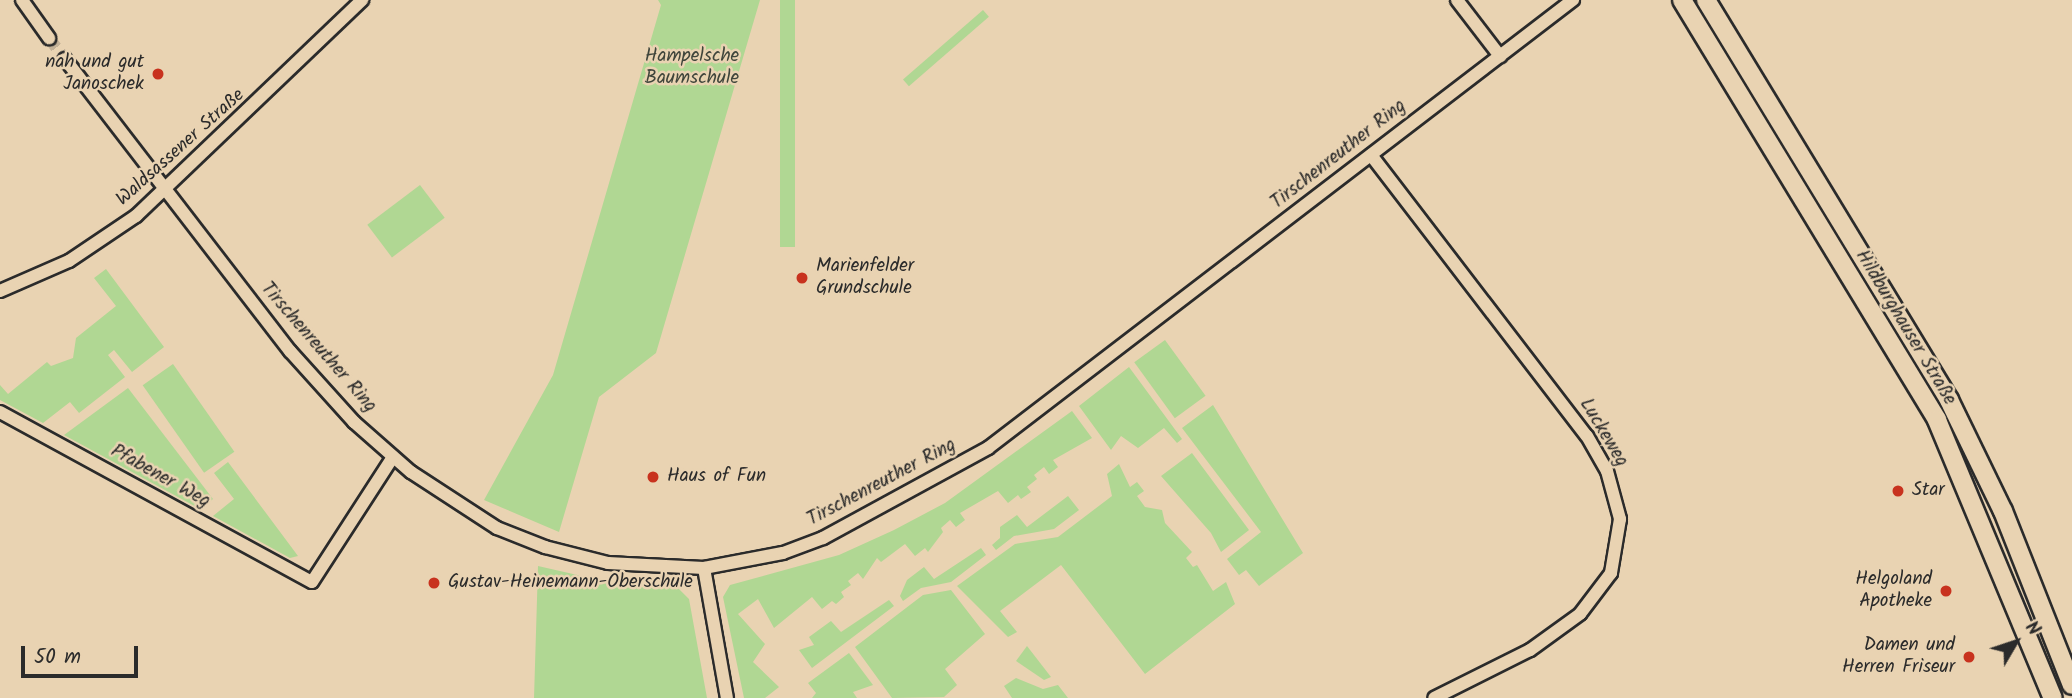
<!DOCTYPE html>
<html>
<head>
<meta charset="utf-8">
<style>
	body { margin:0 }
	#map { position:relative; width:2072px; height:698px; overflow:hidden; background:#e9d3b2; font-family:Kalam,sans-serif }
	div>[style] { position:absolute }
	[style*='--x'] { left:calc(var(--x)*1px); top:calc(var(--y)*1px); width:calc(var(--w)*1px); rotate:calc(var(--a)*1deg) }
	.green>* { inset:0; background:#b0d793; transform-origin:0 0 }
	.street-tunnel>* { height:12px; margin-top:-6px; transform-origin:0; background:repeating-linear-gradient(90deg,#c3b197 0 12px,transparent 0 18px) }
	.roads { filter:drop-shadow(2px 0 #2b2b2b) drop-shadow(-2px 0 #2b2b2b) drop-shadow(0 2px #2b2b2b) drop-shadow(0 -2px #2b2b2b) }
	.street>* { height:12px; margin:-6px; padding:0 6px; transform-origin:6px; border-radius:6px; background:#e9d3b2 }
	.secondary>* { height:18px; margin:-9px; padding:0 9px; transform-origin:9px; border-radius:9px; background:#e9d3b2 }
	.dots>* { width:19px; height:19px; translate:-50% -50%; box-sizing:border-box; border:4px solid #e9d3b2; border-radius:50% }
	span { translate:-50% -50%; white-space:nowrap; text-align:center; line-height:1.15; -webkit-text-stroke:5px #e9d3b2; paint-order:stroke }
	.park-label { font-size:19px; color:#3f453b }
	.poi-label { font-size:19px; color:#2b2b2b }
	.right { translate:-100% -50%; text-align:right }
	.left { translate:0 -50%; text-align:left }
	.street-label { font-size:19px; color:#2b2b2b }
	.north { position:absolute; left:1981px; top:607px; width:70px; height:70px; -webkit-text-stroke:5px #e9d3b2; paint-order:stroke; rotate:51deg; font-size:19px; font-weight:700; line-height:28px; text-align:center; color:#2b2b2b }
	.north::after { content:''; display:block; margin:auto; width:24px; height:32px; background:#2b2b2b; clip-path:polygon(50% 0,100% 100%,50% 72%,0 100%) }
	.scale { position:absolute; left:21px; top:646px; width:117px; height:32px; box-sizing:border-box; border:4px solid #2b2b2b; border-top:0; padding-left:9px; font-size:21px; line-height:24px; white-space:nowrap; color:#2b2b2b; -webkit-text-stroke:5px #e9d3b2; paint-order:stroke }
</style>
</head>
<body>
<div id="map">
	<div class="green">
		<i style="clip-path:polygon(658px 0,760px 0,656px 353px,599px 397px,559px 532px,484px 500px,553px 375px,661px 5px)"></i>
		<i style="left:780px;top:0;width:15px;height:247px"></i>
		<i style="left:1701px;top:7px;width:258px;height:4px;rotate:59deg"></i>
		<i style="left:983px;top:10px;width:9px;height:106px;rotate:49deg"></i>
		<i style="left:420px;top:185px;width:41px;height:66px;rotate:53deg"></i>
		<i style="clip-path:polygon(1852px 254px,1942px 402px,1987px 491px,1982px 493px,1934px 397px,1848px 257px)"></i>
		<i style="clip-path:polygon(106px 269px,164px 347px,132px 372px,114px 350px,108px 355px,125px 377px,79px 413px,70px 402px,43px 423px,0 400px,0 385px,8px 394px,47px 362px,51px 366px,73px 358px,76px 338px,116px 306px,94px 278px)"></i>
		<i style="left:1165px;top:340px;width:69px;height:38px;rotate:54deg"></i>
		<i style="left:173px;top:364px;width:107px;height:37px;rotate:55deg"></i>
		<i style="clip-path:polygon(1129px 367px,1182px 439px,1177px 443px,1164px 428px,1138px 448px,1121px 436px,1111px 450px,1079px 406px)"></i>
		<i style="clip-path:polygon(128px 388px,213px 499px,200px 509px,64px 435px)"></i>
		<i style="clip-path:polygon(1213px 405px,1303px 553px,1259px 586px,1246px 570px,1239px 575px,1227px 559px,1261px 532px,1182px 428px)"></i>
		<i style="clip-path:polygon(1072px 411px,1092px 438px,1053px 460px,1058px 467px,1049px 474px,1044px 467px,1034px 475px,1037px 479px,1027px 487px,1031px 492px,1021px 499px,1018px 495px,1008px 503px,998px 491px,960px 513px,965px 520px,956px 527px,950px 520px,941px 528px,943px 532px,928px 552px,925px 548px,915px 556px,905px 544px,881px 562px,877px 558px,863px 579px,858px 573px,848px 581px,851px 585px,841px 592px,844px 597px,836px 604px,832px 601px,822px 609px,812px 597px,774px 628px,758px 599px,738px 614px,765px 644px,753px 662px,779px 687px,765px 698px,744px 698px,723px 597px,730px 585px,839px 555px,894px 530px,945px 503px)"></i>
		<i style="clip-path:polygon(1192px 453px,1249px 530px,1221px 552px,1211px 533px,1161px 476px)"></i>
		<i style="clip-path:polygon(228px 462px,298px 556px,290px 558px,213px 516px,234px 499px,214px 473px)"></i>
		<i style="clip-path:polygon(1119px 464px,1130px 487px,1137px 482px,1144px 491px,1137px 496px,1145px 507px,1162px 510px,1165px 523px,1192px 552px,1186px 558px,1193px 567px,1197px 565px,1213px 591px,1226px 582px,1235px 604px,1145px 674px,1061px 565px,1000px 611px,1017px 632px,1008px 637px,957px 586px,1015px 544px,1058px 537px,1112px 496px,1107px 474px)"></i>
		<i style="clip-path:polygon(1068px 496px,1079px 510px,1054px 529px,1014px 536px,996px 550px,992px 545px,1000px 538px,1000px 527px,1017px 515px,1027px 527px)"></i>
		<i style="clip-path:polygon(981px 548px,986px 555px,951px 582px,921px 588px,903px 601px,900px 596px,907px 580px,924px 567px,934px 579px)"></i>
		<i style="clip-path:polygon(538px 566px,608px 582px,677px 587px,689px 599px,707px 698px,534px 698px)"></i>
		<i style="clip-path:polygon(951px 590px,985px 634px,945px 669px,957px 685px,944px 697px,892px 698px,855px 647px,923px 595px)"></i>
		<i style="clip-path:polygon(889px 600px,894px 606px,812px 668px,799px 650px,814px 645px,809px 637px,831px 621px,841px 632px)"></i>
		<i style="clip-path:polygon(1027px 646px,1051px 677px,1044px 680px,1016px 661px)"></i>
		<i style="clip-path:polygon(849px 653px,873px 685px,853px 692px,857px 698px,812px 698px,816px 693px,808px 683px)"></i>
		<i style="clip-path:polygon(1016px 678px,1043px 689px,1058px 685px,1068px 698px,1012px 698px,1004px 686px)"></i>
	</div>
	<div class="street-tunnel">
		<i style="--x:49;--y:38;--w:26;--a:53"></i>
	</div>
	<div class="roads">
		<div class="street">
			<i style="--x:22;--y:0;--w:47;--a:54.6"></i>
			<i style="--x:1457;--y:0;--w:71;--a:52.5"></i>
			<i style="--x:65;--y:59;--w:369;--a:52.4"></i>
			<i style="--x:290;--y:351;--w:96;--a:48"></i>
			<i style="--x:354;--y:422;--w:76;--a:41.3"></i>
			<i style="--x:411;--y:472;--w:103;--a:33.1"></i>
			<i style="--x:497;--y:528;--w:52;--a:21.6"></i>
			<i style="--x:545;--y:547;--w:65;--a:14.3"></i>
			<i style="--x:608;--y:563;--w:96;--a:3"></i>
			<i style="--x:704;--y:568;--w:80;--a:-10.8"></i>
			<i style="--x:783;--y:553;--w:43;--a:-20.6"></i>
			<i style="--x:823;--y:538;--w:188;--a:-28.6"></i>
			<i style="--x:988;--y:448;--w:737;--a:-37.45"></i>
			<i style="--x:1371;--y:155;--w:354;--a:52.5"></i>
			<i style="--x:1587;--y:436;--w:40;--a:60.3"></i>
			<i style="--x:1607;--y:471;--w:50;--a:74.8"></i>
			<i style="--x:1620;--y:519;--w:55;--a:99.5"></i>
			<i style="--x:1611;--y:573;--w:51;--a:127.1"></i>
			<i style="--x:1580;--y:614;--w:62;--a:144.2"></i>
			<i style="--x:1530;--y:650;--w:107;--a:153.4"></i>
			<i style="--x:0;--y:291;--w:75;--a:-23.5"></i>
			<i style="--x:69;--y:261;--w:81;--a:-33.9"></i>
			<i style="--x:136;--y:216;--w:313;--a:-43.7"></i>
			<i style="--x:0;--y:412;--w:355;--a:28.6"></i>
			<i style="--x:312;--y:582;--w:149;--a:-57.1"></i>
			<i style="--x:704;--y:568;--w:132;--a:80"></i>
		</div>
		<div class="secondary">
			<i style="--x:1682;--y:0;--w:491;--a:58.7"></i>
			<i style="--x:1937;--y:420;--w:301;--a:67.4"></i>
			<i style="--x:1706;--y:0;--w:468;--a:58.7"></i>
			<i style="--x:1949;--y:400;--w:123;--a:64.1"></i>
			<i style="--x:2003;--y:511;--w:187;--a:68.4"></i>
		</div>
	</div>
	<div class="dots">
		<i style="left:158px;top:74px;background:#c8321e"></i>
		<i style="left:802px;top:278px;background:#c8321e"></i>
		<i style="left:653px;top:477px;background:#c8321e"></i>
		<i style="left:1898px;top:491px;background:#c8321e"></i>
		<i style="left:434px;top:583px;background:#c8321e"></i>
		<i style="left:1946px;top:591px;background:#c8321e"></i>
		<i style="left:1969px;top:657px;background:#c8321e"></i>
	</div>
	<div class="park-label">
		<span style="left:692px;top:68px">Hampelsche<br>Baumschule</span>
	</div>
	<div class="poi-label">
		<span class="right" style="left:144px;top:74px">nah und gut<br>Janoschek</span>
		<span class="left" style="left:816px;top:278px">Marienfelder<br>Grundschule</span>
		<span class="left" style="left:667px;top:477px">Haus of Fun</span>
		<span class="left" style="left:1912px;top:491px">Star</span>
		<span class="right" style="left:1932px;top:591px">Helgoland<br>Apotheke</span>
		<span class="left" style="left:448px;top:583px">Gustav-Heinemann-Oberschule</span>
		<span class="right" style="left:1955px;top:657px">Damen und<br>Herren Friseur</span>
	</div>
	<div class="street-label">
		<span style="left:181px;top:148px;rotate:-42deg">Waldsassener Straße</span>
		<span style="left:1339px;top:155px;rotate:-38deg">Tirschenreuther Ring</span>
		<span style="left:1905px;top:328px;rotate:59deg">Hildburghauser Straße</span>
		<span style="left:318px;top:348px;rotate:49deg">Tirschenreuther Ring</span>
		<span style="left:1603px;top:433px;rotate:59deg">Luckeweg</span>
		<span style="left:160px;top:477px;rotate:29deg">Pfabener Weg</span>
		<span style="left:882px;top:483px;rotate:-28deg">Tirschenreuther Ring</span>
	</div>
	<div class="north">N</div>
	<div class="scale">50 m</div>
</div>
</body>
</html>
